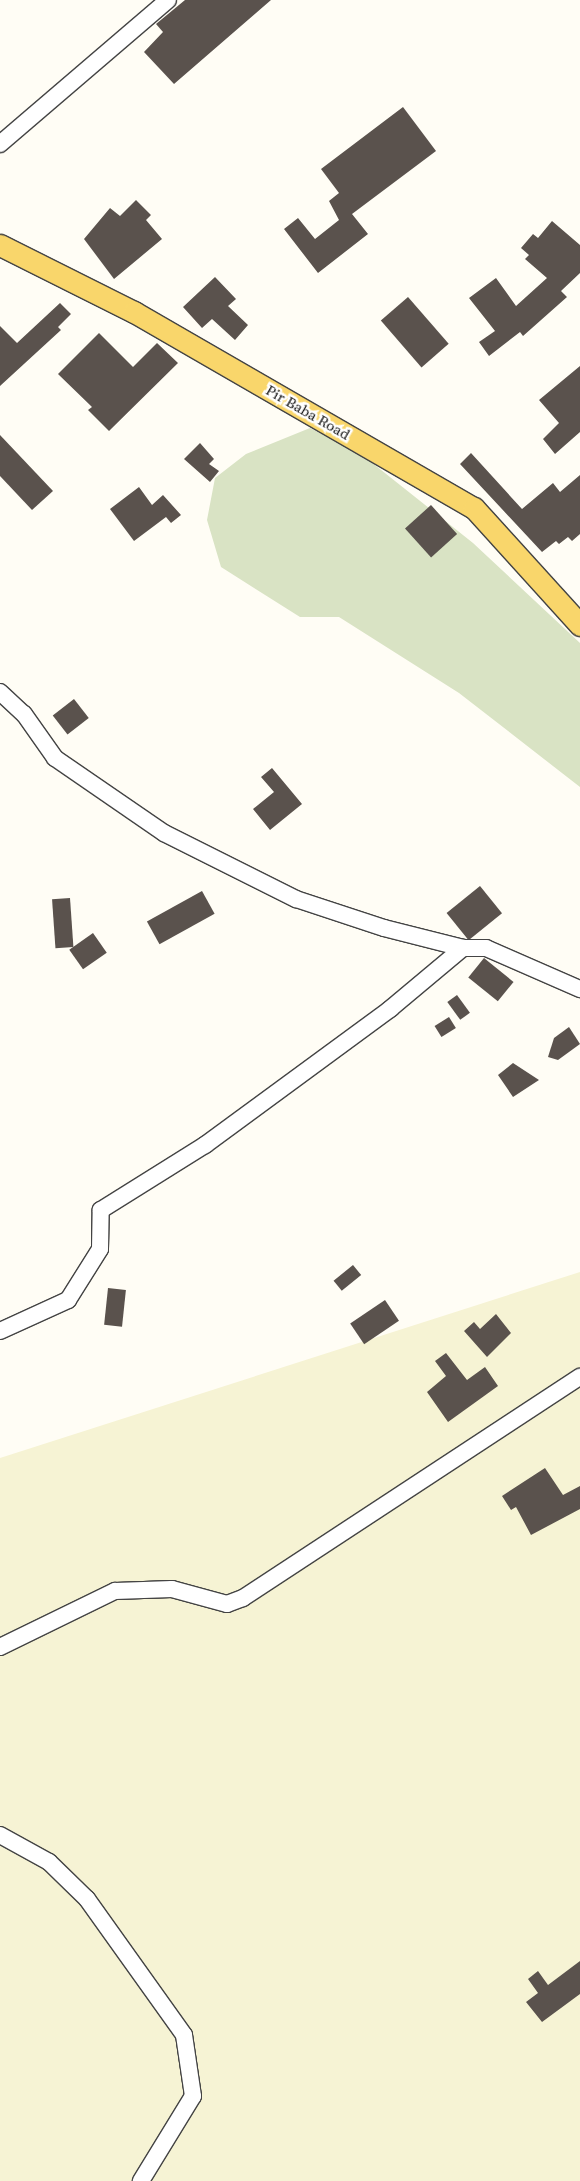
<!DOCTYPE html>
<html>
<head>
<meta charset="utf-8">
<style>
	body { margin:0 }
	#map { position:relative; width:580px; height:2181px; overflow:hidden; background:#fffdf5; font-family:"Source Serif 4",serif }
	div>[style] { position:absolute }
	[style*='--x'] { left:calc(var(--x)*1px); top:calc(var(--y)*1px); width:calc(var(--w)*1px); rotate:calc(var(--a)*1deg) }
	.farmland>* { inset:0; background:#f6f3d4 }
	.cemetery>* { inset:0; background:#d9e3c4 }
	.building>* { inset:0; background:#5a524d; transform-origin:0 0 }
	.roads { filter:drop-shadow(1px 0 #444) drop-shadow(-1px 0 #444) drop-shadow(0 1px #444) drop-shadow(0 -1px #444) }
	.minor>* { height:16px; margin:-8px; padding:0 8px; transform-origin:8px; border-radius:8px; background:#fff }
	.major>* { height:21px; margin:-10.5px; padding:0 10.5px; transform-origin:10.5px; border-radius:10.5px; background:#f9d66b }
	span { translate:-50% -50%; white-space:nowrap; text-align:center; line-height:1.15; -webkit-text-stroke:5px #fff; paint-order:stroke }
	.street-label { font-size:15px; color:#111 }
</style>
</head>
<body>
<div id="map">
	<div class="farmland">
		<i style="clip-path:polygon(580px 1272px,580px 2181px,0 2181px,0 1458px)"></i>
	</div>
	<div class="cemetery">
		<i style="clip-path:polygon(310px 428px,361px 454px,473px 543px,580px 643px,580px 787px,459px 693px,339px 617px,300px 617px,221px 567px,207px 520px,215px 478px,246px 454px)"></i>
	</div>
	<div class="building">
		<i style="clip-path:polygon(185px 0,271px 0,174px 84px,144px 52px,163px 32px,156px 24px)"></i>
		<i style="clip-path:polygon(403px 107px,436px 151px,352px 214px,368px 234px,318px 273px,284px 229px,298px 218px,315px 239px,339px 220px,329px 201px,339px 193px,321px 169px)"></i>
		<i style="clip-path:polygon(136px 200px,151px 215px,146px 220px,162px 239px,114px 279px,84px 239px,110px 208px,120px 216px)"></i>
		<i style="clip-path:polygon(552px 221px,580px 245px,580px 273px,561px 291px,567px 297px,523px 336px,520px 332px,489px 356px,479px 342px,495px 331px,469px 298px,496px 278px,516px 306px,547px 278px,525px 259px,529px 255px,521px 248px,533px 234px,538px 238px)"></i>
		<i style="clip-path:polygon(215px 277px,236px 299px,228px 306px,248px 325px,235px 340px,212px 319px,202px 328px,183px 307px)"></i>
		<i style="left:408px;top:297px;width:62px;height:36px;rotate:49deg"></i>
		<i style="clip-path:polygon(60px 303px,71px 314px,58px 327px,61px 330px,0 386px,0 326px,17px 343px)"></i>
		<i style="clip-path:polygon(99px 333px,133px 367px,157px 343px,178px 363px,109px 431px,88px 410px,92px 407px,58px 374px)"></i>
		<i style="clip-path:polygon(580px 366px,580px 432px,555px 454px,543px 439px,559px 423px,539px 400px)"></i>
		<i style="clip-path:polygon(0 435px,53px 491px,32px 510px,0 476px)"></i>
		<i style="clip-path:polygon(200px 443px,214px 459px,209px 464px,219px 471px,210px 482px,184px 459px)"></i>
		<i style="clip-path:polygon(471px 453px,522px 509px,553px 483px,560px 492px,580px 475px,580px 534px,572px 541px,568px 537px,559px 544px,556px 541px,542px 552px,460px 464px)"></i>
		<i style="clip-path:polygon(139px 487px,152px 505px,163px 495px,181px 515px,171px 523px,166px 517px,134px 541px,110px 509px)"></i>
		<i style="left:431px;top:505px;width:39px;height:35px;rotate:48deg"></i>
		<i style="left:74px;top:699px;width:24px;height:27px;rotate:52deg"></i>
		<i style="clip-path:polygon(272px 768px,302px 804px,270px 830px,253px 809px,274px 792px,261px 777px)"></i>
		<i style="left:480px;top:886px;width:35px;height:43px;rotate:51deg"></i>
		<i style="left:202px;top:891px;width:26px;height:63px;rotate:61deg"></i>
		<i style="left:70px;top:898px;width:49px;height:18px;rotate:86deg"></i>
		<i style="left:93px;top:933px;width:24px;height:29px;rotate:55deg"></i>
		<i style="left:484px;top:958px;width:38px;height:25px;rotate:39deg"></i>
		<i style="left:457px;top:995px;width:22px;height:12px;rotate:54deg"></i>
		<i style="left:449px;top:1017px;width:13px;height:17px;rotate:58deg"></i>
		<i style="clip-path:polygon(569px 1027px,580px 1044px,558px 1060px,548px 1057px,554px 1038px)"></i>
		<i style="clip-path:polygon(513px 1063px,539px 1080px,513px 1097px,498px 1075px)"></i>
		<i style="left:353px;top:1265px;width:13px;height:25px;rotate:51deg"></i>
		<i style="left:108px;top:1288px;width:18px;height:37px;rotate:6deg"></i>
		<i style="left:385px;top:1300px;width:25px;height:42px;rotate:56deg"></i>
		<i style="clip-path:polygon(496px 1314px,511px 1333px,487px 1357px,464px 1331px,474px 1322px,480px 1329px)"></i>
		<i style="clip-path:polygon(446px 1353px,467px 1380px,485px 1367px,498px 1386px,448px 1422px,427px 1392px,446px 1376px,435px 1361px)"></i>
		<i style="clip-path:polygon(545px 1468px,563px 1495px,580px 1486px,580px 1509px,531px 1535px,516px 1507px,511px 1510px,502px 1496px)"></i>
		<i style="clip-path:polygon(580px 1961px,580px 1994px,542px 2022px,526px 2002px,538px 1993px,528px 1979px,538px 1971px,548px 1985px)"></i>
	</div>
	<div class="roads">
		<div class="minor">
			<i style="--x:0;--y:144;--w:221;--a:-40.6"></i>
			<i style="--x:0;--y:692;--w:33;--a:43"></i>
			<i style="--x:24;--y:714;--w:54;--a:54.8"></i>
			<i style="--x:55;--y:758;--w:132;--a:34.5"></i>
			<i style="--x:164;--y:833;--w:148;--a:26.6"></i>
			<i style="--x:296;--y:899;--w:93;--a:18.2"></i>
			<i style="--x:384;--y:928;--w:81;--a:14.2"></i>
			<i style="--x:463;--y:948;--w:23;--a:0"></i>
			<i style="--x:486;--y:948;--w:103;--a:23.6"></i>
			<i style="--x:0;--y:1331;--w:75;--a:-24.5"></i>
			<i style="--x:68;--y:1300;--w:60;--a:-57.9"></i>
			<i style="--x:100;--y:1249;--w:39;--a:-89"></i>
			<i style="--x:101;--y:1210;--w:123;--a:-32"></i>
			<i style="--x:205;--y:1145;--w:230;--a:-36.3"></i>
			<i style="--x:390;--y:1009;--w:95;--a:-39.9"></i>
			<i style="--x:0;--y:1647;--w:128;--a:-26"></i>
			<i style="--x:115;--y:1591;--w:57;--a:-2"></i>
			<i style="--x:172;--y:1589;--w:57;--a:15.3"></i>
			<i style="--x:227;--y:1604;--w:17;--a:-21"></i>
			<i style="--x:243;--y:1598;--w:403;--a:-33.3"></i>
			<i style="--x:0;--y:1835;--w:56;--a:28.9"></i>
			<i style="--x:49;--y:1862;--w:53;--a:44.2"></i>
			<i style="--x:87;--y:1899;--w:167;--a:54.5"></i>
			<i style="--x:184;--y:2035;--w:62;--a:81.6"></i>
			<i style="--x:193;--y:2096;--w:100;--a:121.5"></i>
		</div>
		<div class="major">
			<i style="--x:0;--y:245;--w:150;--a:26.6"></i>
			<i style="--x:134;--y:312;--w:392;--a:30"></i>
			<i style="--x:474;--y:508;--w:158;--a:47.8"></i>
		</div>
	</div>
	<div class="street-label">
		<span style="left:308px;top:412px;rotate:30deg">Pir Baba Road</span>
	</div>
</div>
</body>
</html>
